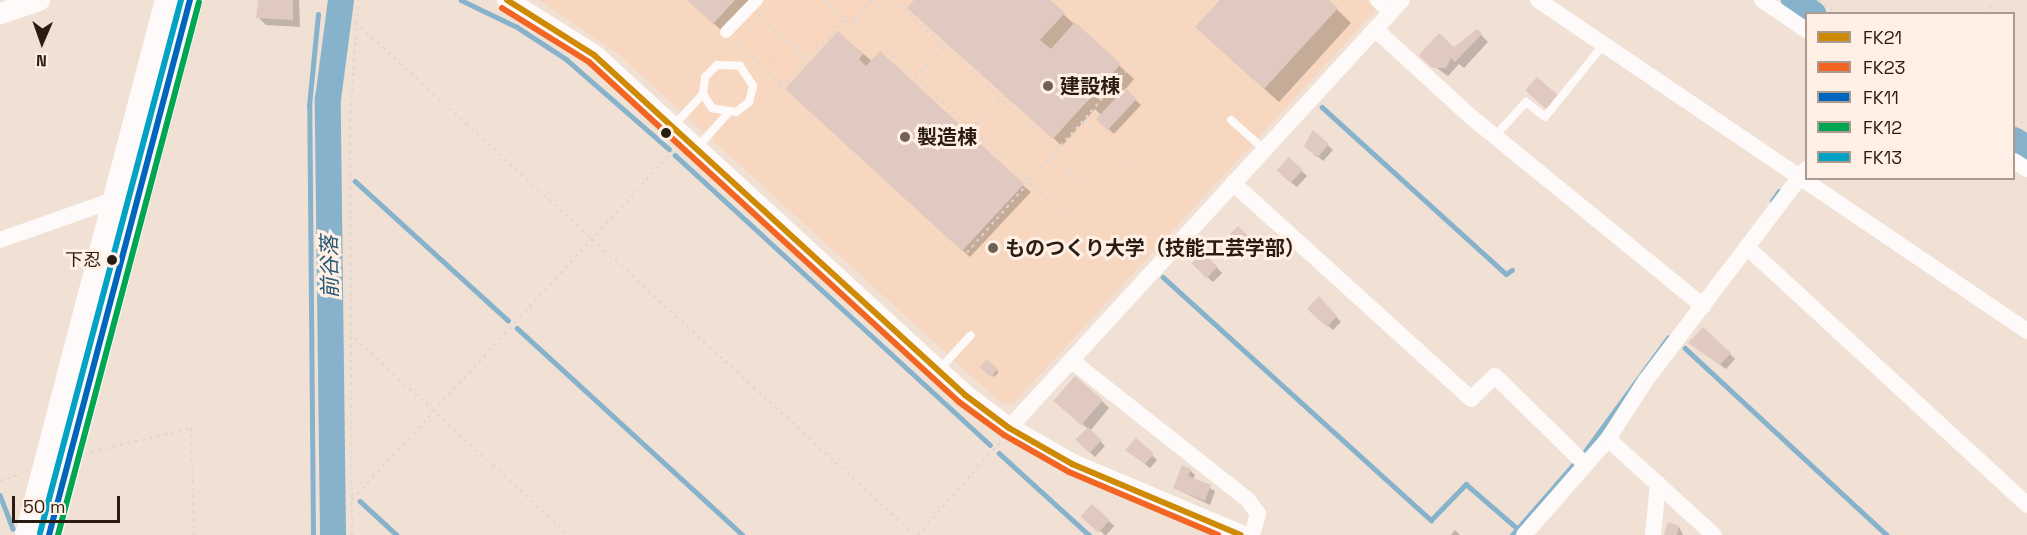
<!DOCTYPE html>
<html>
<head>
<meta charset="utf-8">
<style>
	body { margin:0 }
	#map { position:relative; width:2027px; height:535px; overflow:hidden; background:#f1e0d4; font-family:"Space Grotesk","Noto Sans JP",sans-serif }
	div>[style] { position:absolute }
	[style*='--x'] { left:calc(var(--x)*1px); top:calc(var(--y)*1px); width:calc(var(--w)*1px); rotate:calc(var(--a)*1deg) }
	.built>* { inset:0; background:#f7d7bf }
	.green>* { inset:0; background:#f8d5bc; transform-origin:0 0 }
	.shadow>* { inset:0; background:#0003; transform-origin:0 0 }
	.stream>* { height:4.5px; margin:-2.25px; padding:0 2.25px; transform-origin:2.25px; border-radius:2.25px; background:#87b2cc }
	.river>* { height:26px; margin:-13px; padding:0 13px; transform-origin:13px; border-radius:13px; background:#87b2cc }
	.building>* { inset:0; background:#dfc9c0; transform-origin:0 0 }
	.path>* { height:2px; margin-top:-1px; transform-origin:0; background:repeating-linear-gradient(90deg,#ddd8d5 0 3px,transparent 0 7.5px) }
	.service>* { height:8px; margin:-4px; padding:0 4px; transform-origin:4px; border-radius:4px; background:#fdfaf9 }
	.pedestrian>* { height:12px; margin:-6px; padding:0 6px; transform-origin:6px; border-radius:6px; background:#fdfaf9 }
	.minor>* { height:16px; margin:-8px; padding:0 8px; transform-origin:8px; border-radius:8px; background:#fdfaf9 }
	.tertiary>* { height:21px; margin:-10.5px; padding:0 10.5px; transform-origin:10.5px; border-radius:10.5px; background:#fdfaf9 }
	.primary>* { height:26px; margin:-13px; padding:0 13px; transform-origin:13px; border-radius:13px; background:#fdfaf9 }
	.bus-1>* { height:6px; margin:-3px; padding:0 3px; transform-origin:3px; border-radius:3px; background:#ce8a03 }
	.bus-2>* { height:6px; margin:-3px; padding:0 3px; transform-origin:3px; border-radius:3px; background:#f26522 }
	.bus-3>* { height:6px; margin:-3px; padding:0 3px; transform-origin:3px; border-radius:3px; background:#0065bd }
	.bus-4>* { height:6px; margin:-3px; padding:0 3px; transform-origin:3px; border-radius:3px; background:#00a651 }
	.bus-5>* { height:6px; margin:-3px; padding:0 3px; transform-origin:3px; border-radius:3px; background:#02a2c5 }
	.dots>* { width:16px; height:16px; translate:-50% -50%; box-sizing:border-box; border:3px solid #ffefe4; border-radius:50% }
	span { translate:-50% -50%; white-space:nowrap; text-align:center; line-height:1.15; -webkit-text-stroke:6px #ffefe4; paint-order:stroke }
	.bus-label { font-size:18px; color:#291c11 }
	.right { translate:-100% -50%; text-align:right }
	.poi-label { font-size:20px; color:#291c11; font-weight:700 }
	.left { translate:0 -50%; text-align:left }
	.water-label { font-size:21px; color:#245776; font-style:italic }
	.legend { position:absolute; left:1805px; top:12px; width:210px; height:168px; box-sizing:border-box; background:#ffefe4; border:2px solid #a99b90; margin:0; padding:8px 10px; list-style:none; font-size:18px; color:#291c11 }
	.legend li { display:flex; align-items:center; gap:12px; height:30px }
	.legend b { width:30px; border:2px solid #a99b90 }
	.north { position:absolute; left:12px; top:12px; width:60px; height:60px; -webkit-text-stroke:4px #ffefe4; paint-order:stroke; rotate:182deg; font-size:16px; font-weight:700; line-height:24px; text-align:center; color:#291c11 }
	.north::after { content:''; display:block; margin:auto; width:21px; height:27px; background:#291c11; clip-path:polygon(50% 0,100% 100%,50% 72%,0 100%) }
	.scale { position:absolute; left:12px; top:496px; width:108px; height:27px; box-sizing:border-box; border:3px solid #291c11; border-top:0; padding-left:8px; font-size:18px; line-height:21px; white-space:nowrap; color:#291c11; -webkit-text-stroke:4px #ffefe4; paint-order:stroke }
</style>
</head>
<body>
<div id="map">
	<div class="built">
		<i style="clip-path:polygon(539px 0,1366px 0,1376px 10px,1013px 404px,1001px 403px,618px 54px)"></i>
	</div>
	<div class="green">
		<i style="clip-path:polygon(780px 0,817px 0,840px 21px,810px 53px,767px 14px)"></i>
		<i style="clip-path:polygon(829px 0,868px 0,850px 19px)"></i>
		<i style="left:758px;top:24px;width:57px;height:23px;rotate:41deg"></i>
	</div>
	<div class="shadow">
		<i style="clip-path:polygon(259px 0,299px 0,300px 27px,266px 25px,258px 17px)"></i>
		<i style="clip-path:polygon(688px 0,749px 0,721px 30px)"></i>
		<i style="clip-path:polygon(916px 0,1048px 0,1134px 79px,1125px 90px,1141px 105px,1114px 134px,1099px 120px,1102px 116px,1095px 109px,1062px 146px,917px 15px)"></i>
		<i style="clip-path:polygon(1222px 0,1327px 0,1351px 23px,1279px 102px,1211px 41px)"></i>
		<i style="clip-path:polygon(1477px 31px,1488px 42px,1464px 68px,1459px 64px,1448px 76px,1428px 62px,1454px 49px)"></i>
		<i style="clip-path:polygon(838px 33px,1031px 192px,970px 257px,794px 96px)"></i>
		<i style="clip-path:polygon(1313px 132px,1333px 150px,1323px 161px,1306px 146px)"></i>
		<i style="clip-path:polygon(1289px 159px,1307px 176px,1297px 187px,1283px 176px)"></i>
		<i style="left:1238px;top:228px;width:21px;height:21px;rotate:43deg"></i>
		<i style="left:1203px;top:254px;width:27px;height:13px;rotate:45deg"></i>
		<i style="clip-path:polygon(1319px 298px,1341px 322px,1333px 330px,1314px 314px)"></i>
		<i style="clip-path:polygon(1703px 329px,1735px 359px,1726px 369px,1695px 347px)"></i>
		<i style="left:987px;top:361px;width:16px;height:7px;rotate:43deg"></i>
		<i style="clip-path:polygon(1102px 401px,1109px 408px,1090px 431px,1105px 446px,1095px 457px,1076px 439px,1088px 429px,1063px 407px)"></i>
		<i style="clip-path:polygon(1136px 440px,1157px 460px,1150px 468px,1127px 450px)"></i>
		<i style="clip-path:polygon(1190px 470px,1195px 475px,1193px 479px,1215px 491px,1210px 505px,1174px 488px)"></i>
		<i style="left:1092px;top:506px;width:30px;height:13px;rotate:42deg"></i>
		<i style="clip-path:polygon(1679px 527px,1683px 535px,1666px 535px)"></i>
		<i style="clip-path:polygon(1455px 530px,1460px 535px,1451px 535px)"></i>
	</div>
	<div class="stream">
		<i style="--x:461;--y:0;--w:62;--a:25.7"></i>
		<i style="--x:517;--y:27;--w:59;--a:33.1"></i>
		<i style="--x:566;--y:59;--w:137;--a:41.1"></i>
		<i style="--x:1322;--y:107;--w:248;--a:42.2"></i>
		<i style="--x:1506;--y:274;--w:7;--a:-34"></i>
		<i style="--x:675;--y:155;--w:428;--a:42.6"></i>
		<i style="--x:355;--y:181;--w:207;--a:42.3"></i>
		<i style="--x:1772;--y:201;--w:12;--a:-55"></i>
		<i style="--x:1163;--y:277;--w:362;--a:42.2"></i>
		<i style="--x:1431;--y:520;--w:50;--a:-45.8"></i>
		<i style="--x:1466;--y:484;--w:69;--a:40.9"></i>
		<i style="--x:517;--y:328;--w:306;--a:42.5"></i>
		<i style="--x:1685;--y:348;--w:275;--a:42.8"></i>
		<i style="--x:999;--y:453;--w:122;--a:42.3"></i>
		<i style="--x:1583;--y:454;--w:144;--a:-53.8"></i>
		<i style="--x:0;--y:495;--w:36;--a:69"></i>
		<i style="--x:360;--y:501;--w:50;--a:42.6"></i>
		<i style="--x:313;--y:535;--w:429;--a:-90.5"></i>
		<i style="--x:309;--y:106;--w:92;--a:-84.4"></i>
		<i style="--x:1512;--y:535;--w:93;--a:-48.9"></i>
	</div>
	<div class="river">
		<i style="--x:1794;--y:0;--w:24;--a:36"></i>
		<i style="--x:2014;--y:140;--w:15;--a:32"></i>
		<i style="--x:333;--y:535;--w:436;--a:-90.7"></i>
		<i style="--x:328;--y:99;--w:100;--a:-82.5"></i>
	</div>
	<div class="building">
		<i style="clip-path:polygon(258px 0,293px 0,293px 20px,256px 18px)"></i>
		<i style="clip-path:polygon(687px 0,735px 0,713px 24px)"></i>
		<i style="clip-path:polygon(914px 0,1050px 0,1065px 13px,1040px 40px,1051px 49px,1075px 22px,1121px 64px,1053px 139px,907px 8px)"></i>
		<i style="clip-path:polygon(1220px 0,1329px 0,1338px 8px,1264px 89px,1195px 27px)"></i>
		<i style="clip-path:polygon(1477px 29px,1482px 34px,1455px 62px,1451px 58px,1446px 68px,1432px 68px,1419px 55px,1439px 33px,1454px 47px)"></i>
		<i style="clip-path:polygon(838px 31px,863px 54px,859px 59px,866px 66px,880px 51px,1024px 184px,962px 251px,785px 89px)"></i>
		<i style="left:1537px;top:77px;width:28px;height:18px;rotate:41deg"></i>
		<i style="left:1125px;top:88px;width:16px;height:43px;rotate:43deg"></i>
		<i style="clip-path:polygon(1313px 130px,1329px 144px,1317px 158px,1304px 146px)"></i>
		<i style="left:1289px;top:157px;width:19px;height:18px;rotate:43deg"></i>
		<i style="left:1238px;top:226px;width:16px;height:23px;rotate:43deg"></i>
		<i style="left:1203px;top:252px;width:21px;height:16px;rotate:45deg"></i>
		<i style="clip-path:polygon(1319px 296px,1337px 316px,1327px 327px,1307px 309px)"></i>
		<i style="clip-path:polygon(1703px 327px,1731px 353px,1720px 365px,1688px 343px)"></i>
		<i style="left:987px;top:359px;width:15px;height:11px;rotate:42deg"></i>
		<i style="left:1075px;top:376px;width:37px;height:33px;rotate:41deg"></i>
		<i style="left:1088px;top:427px;width:19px;height:18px;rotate:43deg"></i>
		<i style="clip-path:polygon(1136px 438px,1154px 454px,1145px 464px,1125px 450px)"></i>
		<i style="clip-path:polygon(1182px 465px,1191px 469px,1188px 476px,1211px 485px,1205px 501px,1173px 488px)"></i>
		<i style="left:1092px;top:504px;width:24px;height:17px;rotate:42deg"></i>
		<i style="clip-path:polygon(1668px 522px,1679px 526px,1677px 535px,1664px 535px)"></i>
	</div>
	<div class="path">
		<i style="--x:823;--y:0;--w:36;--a:42"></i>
		<i style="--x:850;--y:24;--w:33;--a:-47"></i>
		<i style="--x:893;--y:0;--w:223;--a:42.3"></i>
		<i style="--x:1818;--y:0;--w:24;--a:36"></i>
		<i style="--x:1986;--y:14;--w:16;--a:-63"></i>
		<i style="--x:758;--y:15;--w:67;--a:42.6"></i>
		<i style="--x:854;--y:20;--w:292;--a:42.8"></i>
		<i style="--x:355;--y:22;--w:759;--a:42.49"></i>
		<i style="--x:735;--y:41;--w:66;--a:43.2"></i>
		<i style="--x:916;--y:78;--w:43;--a:-48.8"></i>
		<i style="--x:776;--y:93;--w:100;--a:-46.6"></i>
		<i style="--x:2014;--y:118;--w:15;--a:32"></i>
		<i style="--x:1084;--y:120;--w:76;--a:43.9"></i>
		<i style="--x:972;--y:130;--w:42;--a:-47.9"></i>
		<i style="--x:1053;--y:157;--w:52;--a:41.9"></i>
		<i style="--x:957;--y:264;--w:274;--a:-48.7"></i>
		<i style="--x:354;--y:338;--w:292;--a:42.5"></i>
		<i style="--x:91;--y:452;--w:103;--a:-13.5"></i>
		<i style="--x:191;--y:428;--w:107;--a:88.4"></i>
		<i style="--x:0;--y:481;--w:24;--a:-19"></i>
		<i style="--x:352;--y:500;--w:474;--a:-47.4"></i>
		<i style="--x:352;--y:535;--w:414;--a:-90.3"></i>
		<i style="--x:350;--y:121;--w:121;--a:-86.2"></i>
		<i style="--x:918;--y:535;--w:123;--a:-48.6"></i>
	</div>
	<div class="service">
		<i style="--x:1231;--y:120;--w:45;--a:41.4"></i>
		<i style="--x:673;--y:126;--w:44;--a:-46.8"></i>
		<i style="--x:703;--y:94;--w:17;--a:-83"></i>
		<i style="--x:705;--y:77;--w:17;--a:-45"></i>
		<i style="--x:717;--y:65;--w:23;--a:2"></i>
		<i style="--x:740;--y:66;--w:24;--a:57"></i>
		<i style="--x:753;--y:86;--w:16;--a:104"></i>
		<i style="--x:749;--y:102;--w:16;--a:142"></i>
		<i style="--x:736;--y:112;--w:24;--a:-171"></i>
		<i style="--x:712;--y:108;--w:17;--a:-123"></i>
		<i style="--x:1495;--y:136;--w:46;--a:-47.6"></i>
		<i style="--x:1526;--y:102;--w:24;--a:38"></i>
		<i style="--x:1545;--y:117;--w:92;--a:-51.1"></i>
		<i style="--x:697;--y:148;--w:47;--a:-48.5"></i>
		<i style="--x:939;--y:370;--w:47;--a:-47.6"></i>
	</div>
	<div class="pedestrian">
		<i style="--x:726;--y:32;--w:45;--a:-45.9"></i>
	</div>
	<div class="minor">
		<i style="--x:1378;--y:0;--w:16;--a:43"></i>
		<i style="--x:1538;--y:0;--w:590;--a:34.09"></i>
		<i style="--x:1762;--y:0;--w:53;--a:34.3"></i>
		<i style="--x:1375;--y:29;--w:129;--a:42.5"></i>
		<i style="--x:1470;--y:116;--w:301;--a:39.2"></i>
		<i style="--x:2014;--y:161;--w:15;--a:32"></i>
		<i style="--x:1233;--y:183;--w:321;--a:42.2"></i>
		<i style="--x:1471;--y:399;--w:33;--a:-44"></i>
		<i style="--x:1495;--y:376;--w:127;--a:44.4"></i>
		<i style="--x:0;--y:240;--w:129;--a:-19.4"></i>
		<i style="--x:1749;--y:249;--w:378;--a:42.6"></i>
		<i style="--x:1072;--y:361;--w:224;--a:38.3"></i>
		<i style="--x:1248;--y:500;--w:17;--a:54"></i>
		<i style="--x:1258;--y:514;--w:22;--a:106"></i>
		<i style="--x:1009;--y:428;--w:581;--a:-47.44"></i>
		<i style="--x:1608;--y:439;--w:143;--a:42.2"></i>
		<i style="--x:1524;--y:535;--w:128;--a:-48.8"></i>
		<i style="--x:1608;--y:439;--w:70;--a:-57.2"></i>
		<i style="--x:1646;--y:380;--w:265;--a:-52.8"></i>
		<i style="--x:1653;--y:535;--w:52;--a:-84.5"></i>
	</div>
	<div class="tertiary">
		<i style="--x:507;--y:0;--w:103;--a:32.3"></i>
		<i style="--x:594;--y:55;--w:503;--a:42.5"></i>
		<i style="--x:965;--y:395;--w:55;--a:36.9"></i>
		<i style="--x:1009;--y:428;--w:73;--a:29.7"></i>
		<i style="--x:1072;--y:464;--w:183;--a:22.8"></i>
		<i style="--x:0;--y:13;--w:41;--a:-18.4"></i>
	</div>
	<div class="primary">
		<i style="--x:28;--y:535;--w:553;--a:-75.34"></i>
		<i style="--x:49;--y:535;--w:553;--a:-75.24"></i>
	</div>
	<div class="bus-1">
		<i style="--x:507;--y:0;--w:103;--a:32.3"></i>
		<i style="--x:594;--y:55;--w:503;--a:42.5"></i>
		<i style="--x:965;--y:395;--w:55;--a:36.9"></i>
		<i style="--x:1009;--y:428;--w:73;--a:29.7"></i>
		<i style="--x:1072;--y:464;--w:183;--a:22.8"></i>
	</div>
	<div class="bus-2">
		<i style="--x:502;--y:8;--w:102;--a:31.8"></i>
		<i style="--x:589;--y:62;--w:502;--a:42.58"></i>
		<i style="--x:959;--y:402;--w:56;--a:36.3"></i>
		<i style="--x:1004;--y:435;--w:75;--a:29.6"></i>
		<i style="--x:1069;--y:472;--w:162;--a:22.9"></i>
	</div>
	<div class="bus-3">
		<i style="--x:49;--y:535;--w:553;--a:-75.24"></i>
	</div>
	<div class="bus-4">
		<i style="--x:58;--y:535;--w:551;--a:-75.18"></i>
	</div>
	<div class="bus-5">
		<i style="--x:40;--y:533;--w:551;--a:-75.18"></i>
	</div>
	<div class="dots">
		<i style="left:1048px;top:86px;background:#6f6155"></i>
		<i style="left:666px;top:133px;background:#291c11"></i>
		<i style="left:905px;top:137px;background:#6f6155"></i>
		<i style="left:993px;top:248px;background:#6f6155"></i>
		<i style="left:112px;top:260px;background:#291c11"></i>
	</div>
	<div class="bus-label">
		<span class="right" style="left:101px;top:260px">下忍</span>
	</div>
	<div class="poi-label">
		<span class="left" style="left:1060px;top:86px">建設棟</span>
		<span class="left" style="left:917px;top:137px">製造棟</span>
		<span class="left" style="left:1005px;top:248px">ものつくり大学（技能工芸学部）</span>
	</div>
	<div class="water-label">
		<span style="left:330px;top:267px;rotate:-91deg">前谷落</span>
	</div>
	<ul class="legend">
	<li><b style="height:8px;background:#ce8a03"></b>FK21</li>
	<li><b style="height:8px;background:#f26522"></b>FK23</li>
	<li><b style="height:8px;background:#0065bd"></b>FK11</li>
	<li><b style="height:8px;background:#00a651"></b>FK12</li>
	<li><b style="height:8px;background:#02a2c5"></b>FK13</li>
	</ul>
	<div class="north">N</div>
	<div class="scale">50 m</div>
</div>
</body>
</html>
